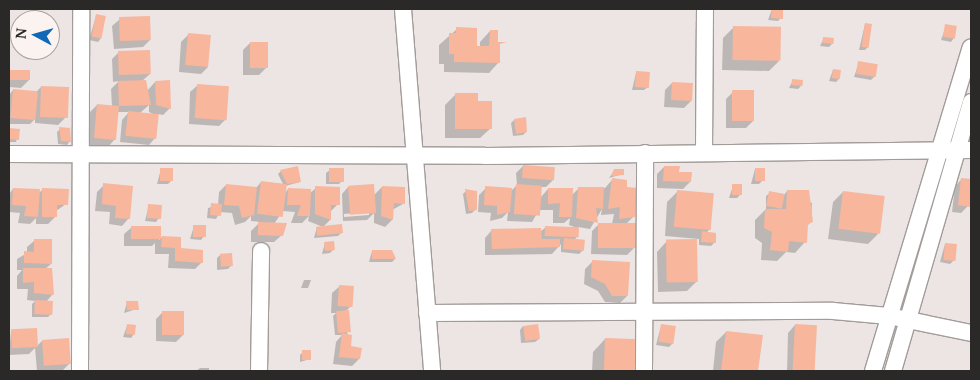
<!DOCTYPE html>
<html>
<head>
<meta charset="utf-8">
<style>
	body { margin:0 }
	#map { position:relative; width:980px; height:380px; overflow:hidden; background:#ece5e3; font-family:"Noto Serif",serif }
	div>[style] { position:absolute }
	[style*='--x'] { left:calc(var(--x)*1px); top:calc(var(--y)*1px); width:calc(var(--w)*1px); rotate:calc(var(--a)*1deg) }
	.shadow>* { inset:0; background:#0003 }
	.building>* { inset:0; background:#f8b69d; transform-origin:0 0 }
	.roads { filter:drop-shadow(1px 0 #a29c99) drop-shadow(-1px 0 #a29c99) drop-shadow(0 1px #a29c99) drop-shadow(0 -1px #a29c99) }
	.minor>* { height:16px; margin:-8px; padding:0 8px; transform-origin:8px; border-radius:8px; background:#fff }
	span { translate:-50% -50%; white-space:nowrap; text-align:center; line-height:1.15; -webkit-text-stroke:5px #faf3f0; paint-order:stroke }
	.frame { position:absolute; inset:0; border:10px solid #2b2928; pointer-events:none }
	.north { position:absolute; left:10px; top:10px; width:50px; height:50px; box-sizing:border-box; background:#faf3f0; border:1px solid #a7a2a0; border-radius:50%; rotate:276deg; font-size:14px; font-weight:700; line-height:20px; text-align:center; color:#2b2928 }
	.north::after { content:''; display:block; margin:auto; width:18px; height:22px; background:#1168b6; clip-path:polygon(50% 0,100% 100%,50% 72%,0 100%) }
</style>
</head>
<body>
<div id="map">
	<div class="shadow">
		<i style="clip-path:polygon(772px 9px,781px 18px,778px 21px,768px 20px)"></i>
		<i style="clip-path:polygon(96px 16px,101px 38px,98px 42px,89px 40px)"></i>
		<i style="clip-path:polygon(120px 19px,150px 40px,143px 47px,114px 49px,112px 26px)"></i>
		<i style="clip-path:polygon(865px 24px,868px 47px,865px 50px,859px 50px)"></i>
		<i style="clip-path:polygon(946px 26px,954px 38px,951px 42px,941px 40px)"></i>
		<i style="clip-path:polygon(733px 28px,779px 61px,769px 71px,722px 70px,723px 38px)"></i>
		<i style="clip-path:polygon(457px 29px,476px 47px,480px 47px,480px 42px,490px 31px,499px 62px,489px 73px,444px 72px,444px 64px,439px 64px,439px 45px)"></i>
		<i style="clip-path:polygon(188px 35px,208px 67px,201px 74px,179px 72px,181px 42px)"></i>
		<i style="clip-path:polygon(824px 38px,832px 44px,829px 47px,820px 46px)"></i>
		<i style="clip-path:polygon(250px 43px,266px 68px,259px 75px,243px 75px,243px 50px)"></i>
		<i style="clip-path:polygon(evenodd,119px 52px,150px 74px,142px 81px,147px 91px,155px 82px,170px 108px,163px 115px,158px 114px,156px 137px,149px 145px,120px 142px,122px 120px,129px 112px,117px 112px,115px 139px,108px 147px,87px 145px,90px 112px,97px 105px,112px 107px,111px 89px,119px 81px,113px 82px,112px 59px,119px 52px,149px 105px,149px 112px,155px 115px,140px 113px,149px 105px)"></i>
		<i style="clip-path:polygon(859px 62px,875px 76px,871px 80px,854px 77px)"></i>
		<i style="clip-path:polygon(833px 70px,839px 79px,836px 82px,829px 81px)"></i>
		<i style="clip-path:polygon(9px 71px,29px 71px,29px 80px,21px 88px,9px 87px)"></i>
		<i style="clip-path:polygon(636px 73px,648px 87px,644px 90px,632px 90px)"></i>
		<i style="clip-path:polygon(793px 80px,801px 86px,798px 89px,789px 88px)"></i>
		<i style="clip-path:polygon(672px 83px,691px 101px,684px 108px,664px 107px,665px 90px)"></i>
		<i style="clip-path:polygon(198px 85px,226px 119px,219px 126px,189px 124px,190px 92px)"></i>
		<i style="clip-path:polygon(41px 87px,65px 118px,58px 125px,35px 123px,35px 119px,30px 124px,9px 124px,9px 95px,13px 90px,36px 92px)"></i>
		<i style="clip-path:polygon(733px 92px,753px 121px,746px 128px,726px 128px,726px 99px)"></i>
		<i style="clip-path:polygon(455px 95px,476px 102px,491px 128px,480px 138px,445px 138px,445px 105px)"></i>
		<i style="clip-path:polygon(514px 120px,526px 132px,523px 135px,513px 136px,511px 123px)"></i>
		<i style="clip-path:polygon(60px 129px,70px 141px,67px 145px,58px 144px,57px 132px)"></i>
		<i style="clip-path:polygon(9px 130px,19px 130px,16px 142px,9px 142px)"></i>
		<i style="clip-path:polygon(523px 166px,553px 180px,546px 187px,541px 187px,540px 198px,548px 189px,571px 196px,579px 188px,605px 188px,612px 180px,625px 188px,634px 216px,626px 224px,634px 248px,627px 255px,591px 254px,592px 231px,599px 224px,612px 224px,614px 214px,601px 215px,602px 209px,590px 229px,578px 227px,578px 236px,574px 240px,583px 250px,579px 254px,561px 252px,561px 244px,552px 254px,485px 255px,485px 238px,492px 230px,540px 232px,546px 227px,577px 228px,569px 225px,570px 218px,564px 223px,553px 223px,553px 210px,539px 210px,532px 222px,507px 221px,508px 212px,502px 218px,490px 221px,491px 213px,478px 212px,479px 195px,486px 188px,511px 191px,517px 185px,516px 173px)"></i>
		<i style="clip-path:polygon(664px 167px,678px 173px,690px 182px,683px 189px,657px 188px,657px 174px)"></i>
		<i style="clip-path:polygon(161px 169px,172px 180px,168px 184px,157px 184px)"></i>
		<i style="clip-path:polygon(755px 169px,762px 181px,759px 184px,751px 184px)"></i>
		<i style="clip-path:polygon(330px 170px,342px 181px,339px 184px,326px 184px,326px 173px)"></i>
		<i style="clip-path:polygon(281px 171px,300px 182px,285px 186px,285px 193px,288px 189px,309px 194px,316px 188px,338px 204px,330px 212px,330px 220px,323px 227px,308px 221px,309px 216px,302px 223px,291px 223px,295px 212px,283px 211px,274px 224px,282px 235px,274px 242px,251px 242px,251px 231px,260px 222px,251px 221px,251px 216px,245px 222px,235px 225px,232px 213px,220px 212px,216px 219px,207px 218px,208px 208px,218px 205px,219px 192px,226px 185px,256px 188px,261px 182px,283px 184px,278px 174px)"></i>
		<i style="clip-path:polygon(614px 171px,623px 174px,609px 178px)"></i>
		<i style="clip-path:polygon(962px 179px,971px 180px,968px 206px,961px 213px,952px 212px,955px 186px)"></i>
		<i style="clip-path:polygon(104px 185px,129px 218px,122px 226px,109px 224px,110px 212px,95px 211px,97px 192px)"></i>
		<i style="clip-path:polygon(evenodd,349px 186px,373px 196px,382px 187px,403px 204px,392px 210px,392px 220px,385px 227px,374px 223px,374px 213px,367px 220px,343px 221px,342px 194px,349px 186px,369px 212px,369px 215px,344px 217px,344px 214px,369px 212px)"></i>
		<i style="clip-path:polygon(733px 186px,741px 194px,737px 198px,729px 198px)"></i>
		<i style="clip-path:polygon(13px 189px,38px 194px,43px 189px,66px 204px,56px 211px,55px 217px,48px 224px,36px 224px,36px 218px,30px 224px,18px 223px,20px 213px,9px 212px,9px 194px)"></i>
		<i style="clip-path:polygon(466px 191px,476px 209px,472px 213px,466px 214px,463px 194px)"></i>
		<i style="clip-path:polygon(787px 191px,812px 203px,811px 222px,807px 226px,805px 242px,795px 253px,786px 252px,777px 261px,761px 260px,762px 243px,755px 238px,755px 220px,766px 209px,766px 196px,770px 193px,784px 195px)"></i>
		<i style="clip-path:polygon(677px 192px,711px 228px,706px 233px,714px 243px,711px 246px,699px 245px,699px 239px,665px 236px,667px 202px)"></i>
		<i style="clip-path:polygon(843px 192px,878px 234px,868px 244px,828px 239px,833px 202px)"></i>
		<i style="clip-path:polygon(149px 205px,159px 218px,156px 222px,145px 221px)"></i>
		<i style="clip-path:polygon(194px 226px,204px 236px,201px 240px,190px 239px)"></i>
		<i style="clip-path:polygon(132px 227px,159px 227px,159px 240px,162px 237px,202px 262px,195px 269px,168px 268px,169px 254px,155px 254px,155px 243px,152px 246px,124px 246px,124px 234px)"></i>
		<i style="clip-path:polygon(317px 227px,342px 232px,338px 236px,314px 238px)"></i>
		<i style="clip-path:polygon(35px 240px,51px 264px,45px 269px,51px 269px,52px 295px,46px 302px,52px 313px,48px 317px,32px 317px,32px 304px,35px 301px,27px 300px,28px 289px,17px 289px,17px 276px,22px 270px,17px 270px,17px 259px,27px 253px,27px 247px)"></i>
		<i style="clip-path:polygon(667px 241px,697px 281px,687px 291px,658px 292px,657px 252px)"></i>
		<i style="clip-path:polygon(325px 243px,333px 250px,330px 253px,322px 254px)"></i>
		<i style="clip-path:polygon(945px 244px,954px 260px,950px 264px,940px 262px)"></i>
		<i style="clip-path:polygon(372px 251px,395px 259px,392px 262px,369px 262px)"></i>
		<i style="clip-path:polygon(220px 255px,231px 266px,228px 269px,217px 270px,217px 258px)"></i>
		<i style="clip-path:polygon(592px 262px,627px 296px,620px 303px,605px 302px,598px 291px,584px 284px,585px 269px)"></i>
		<i style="clip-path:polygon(304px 280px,311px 280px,308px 288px,301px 288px)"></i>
		<i style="clip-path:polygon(340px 286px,351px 306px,345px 312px,349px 348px,359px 359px,352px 366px,333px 364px,336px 342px,342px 335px,335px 335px,333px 316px,336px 313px,331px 313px,332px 293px)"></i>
		<i style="clip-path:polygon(127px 302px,137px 309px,124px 313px)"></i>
		<i style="clip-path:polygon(163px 312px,183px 335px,176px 342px,156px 341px,156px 319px)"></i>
		<i style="clip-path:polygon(795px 325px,815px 326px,814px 371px,787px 371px,788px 333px)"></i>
		<i style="clip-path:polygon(127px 326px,134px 334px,131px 338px,123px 337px)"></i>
		<i style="clip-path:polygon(523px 326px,539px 339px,535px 342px,521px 343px,520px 330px)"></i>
		<i style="clip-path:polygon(661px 326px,673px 343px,669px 347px,656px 345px)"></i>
		<i style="clip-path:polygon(11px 331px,36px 347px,42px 341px,69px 364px,62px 371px,37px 371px,35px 348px,29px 354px,9px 355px)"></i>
		<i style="clip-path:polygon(726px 332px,761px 337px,757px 371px,713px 371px,716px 342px)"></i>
		<i style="clip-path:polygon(605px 339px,638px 371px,592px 371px,593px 352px)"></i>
		<i style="clip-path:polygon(303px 352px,310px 359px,300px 362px,300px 355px)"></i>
		<i style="clip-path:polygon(200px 368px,209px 368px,209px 371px,196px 371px)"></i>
	</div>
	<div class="building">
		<i style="clip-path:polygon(772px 9px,783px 9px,783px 19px,771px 18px)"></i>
		<i style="left:96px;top:14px;width:10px;height:23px;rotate:11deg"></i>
		<i style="left:150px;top:16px;width:24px;height:31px;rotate:88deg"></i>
		<i style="left:865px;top:23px;width:7px;height:24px;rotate:8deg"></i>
		<i style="left:945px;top:24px;width:12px;height:13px;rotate:9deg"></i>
		<i style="left:733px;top:26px;width:48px;height:34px;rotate:1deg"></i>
		<i style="clip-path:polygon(456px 27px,477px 28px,477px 46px,489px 46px,490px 30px,498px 30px,498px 42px,507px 42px,500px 44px,500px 63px,454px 62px,454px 54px,449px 54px,449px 33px,456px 33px)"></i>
		<i style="left:188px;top:33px;width:23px;height:32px;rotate:5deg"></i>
		<i style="left:823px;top:37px;width:11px;height:6px;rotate:5deg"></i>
		<i style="left:250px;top:42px;width:18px;height:26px"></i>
		<i style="left:150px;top:50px;width:24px;height:32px;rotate:88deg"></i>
		<i style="left:858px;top:61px;width:20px;height:13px;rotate:9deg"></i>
		<i style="left:833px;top:69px;width:8px;height:9px;rotate:7deg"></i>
		<i style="left:9px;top:70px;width:21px;height:10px"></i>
		<i style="left:636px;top:71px;width:14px;height:16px;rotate:4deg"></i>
		<i style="left:792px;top:79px;width:11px;height:6px;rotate:5deg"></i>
		<i style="clip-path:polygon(146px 80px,151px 105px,119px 106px,116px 140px,94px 138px,97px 104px,119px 106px,118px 81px)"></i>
		<i style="clip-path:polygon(170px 80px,171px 109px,156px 105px,155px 81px)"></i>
		<i style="left:672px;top:82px;width:21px;height:18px;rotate:3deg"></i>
		<i style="left:197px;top:84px;width:32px;height:34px;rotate:4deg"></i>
		<i style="left:41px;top:86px;width:28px;height:31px;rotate:2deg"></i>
		<i style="left:13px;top:89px;width:25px;height:29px;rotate:5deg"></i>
		<i style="left:732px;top:90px;width:22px;height:31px"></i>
		<i style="clip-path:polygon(455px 93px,478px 93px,478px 101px,492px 101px,492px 129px,455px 129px)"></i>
		<i style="left:128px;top:111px;width:31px;height:25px;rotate:6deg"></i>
		<i style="clip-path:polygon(526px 117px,527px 132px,516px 134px,514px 119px)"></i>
		<i style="clip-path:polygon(59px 127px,70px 128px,71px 142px,61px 141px)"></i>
		<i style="left:9px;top:128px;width:11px;height:11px;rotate:5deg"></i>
		<i style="left:523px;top:165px;width:32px;height:13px;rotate:4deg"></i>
		<i style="clip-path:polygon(298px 166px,301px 182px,287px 184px,280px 170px)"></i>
		<i style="clip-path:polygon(664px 166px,680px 166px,679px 172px,692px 172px,691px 182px,663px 181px)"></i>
		<i style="left:160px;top:168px;width:13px;height:13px"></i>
		<i style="left:329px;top:168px;width:15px;height:14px"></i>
		<i style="left:755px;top:168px;width:10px;height:13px"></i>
		<i style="clip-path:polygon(614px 169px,624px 169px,624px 175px,611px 176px)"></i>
		<i style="clip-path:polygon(612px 178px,627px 180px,627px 187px,637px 188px,635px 217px,619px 219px,620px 207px,608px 209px)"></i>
		<i style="clip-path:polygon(961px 178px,971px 179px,970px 207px,958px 205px)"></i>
		<i style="left:261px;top:181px;width:26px;height:33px;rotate:7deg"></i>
		<i style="clip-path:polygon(103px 183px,133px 186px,130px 219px,115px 218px,116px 206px,102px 204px)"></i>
		<i style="clip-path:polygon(226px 184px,257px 187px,254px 215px,242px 218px,239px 206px,224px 205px)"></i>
		<i style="left:374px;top:184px;width:29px;height:26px;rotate:86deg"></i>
		<i style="left:516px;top:184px;width:26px;height:30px;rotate:4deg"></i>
		<i style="left:732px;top:184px;width:10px;height:11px"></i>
		<i style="clip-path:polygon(315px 186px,340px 187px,340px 205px,331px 205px,331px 220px,315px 214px)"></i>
		<i style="clip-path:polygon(382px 186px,405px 187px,405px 204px,394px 203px,393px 220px,381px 216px)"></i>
		<i style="clip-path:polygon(485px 186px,512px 188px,510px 212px,497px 215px,497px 206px,484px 205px)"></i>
		<i style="clip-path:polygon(578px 187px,604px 187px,603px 209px,596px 208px,598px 223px,576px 218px)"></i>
		<i style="clip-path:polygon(13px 188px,40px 189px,38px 217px,24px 216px,26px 206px,12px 205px)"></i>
		<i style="clip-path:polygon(42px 188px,69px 189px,68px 205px,57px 205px,57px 217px,42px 217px)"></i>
		<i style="clip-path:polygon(288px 188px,311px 189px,310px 216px,297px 216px,301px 205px,287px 205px)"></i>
		<i style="clip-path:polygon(548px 188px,573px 188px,572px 217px,559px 217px,560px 203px,548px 204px)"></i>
		<i style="clip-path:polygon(465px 189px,477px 191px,477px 210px,469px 211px)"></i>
		<i style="left:677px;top:190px;width:37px;height:37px;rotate:5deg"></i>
		<i style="clip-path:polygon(787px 190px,809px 190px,813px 222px,808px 224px,807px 243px,789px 241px,788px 252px,770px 250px,772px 232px,764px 228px,765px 209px,786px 209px)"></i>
		<i style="left:769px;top:191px;width:16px;height:15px;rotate:11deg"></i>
		<i style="left:843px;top:191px;width:42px;height:38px;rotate:7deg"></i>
		<i style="left:211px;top:203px;width:11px;height:12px;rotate:5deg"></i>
		<i style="left:148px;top:204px;width:14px;height:14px;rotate:4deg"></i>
		<i style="clip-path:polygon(258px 222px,287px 223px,283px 236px,258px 235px)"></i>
		<i style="left:598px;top:223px;width:38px;height:25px"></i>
		<i style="left:342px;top:224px;width:9px;height:26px;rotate:84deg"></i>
		<i style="left:193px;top:225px;width:13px;height:12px"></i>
		<i style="left:131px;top:226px;width:30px;height:13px"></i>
		<i style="left:545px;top:226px;width:34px;height:10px;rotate:2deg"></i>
		<i style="clip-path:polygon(541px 228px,542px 239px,560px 239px,560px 247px,492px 249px,491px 229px)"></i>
		<i style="clip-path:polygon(702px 231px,716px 233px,716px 243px,701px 242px)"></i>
		<i style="clip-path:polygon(162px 236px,181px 237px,181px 248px,203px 250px,203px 263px,175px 261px,175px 248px,161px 247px)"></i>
		<i style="left:564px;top:238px;width:21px;height:11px;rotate:5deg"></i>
		<i style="clip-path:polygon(34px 239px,52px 239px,52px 264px,24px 263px,24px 251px,34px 252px)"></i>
		<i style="left:697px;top:239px;width:43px;height:31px;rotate:89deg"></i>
		<i style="left:334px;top:241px;width:9px;height:10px;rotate:84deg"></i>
		<i style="left:945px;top:243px;width:12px;height:17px;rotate:5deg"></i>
		<i style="clip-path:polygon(372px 250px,392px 250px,396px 259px,372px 259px)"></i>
		<i style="left:232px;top:253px;width:13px;height:12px;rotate:86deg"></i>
		<i style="clip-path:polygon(592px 260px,630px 262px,628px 296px,612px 296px,605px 284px,591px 277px)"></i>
		<i style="clip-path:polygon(23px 268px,52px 268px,54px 295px,34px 293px,34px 282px,23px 283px)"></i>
		<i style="left:339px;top:285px;width:15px;height:21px;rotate:4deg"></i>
		<i style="left:35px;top:300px;width:18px;height:14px;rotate:3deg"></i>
		<i style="clip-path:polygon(126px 301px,138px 301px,139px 310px,127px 310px)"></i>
		<i style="left:349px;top:310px;width:22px;height:13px;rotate:85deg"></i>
		<i style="left:162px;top:311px;width:22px;height:24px"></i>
		<i style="left:127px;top:324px;width:9px;height:10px;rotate:6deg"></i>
		<i style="left:538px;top:324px;width:15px;height:15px;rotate:82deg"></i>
		<i style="left:661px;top:324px;width:15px;height:18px;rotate:8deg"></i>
		<i style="left:795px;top:324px;width:22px;height:47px;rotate:3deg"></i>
		<i style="left:37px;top:328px;width:19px;height:26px;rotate:87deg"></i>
		<i style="clip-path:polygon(726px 331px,763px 335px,758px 371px,721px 371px)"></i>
		<i style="clip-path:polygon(342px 333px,352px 335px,351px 346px,362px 348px,360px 359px,339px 357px)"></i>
		<i style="left:69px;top:338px;width:26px;height:27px;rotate:86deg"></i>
		<i style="left:605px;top:338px;width:36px;height:33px;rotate:2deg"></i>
		<i style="left:302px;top:350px;width:9px;height:10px"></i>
	</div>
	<div class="roads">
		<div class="minor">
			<i style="--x:403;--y:9;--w:363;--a:85.4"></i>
			<i style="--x:704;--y:151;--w:142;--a:-89.6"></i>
			<i style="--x:9;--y:154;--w:476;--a:0.2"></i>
			<i style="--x:485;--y:156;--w:486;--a:-0.7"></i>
			<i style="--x:427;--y:313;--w:406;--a:-0.3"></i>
			<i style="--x:833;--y:311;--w:56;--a:5.1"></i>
			<i style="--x:889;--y:316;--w:84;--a:11.7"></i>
			<i style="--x:80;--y:371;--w:362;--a:-89.8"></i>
			<i style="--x:259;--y:371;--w:120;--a:-89"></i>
			<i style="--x:644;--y:371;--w:218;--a:-89.7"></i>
			<i style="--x:873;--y:371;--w:338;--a:-73.2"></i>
			<i style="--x:893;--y:371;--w:280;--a:-73.8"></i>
		</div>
	</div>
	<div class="frame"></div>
	<div class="north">N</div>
</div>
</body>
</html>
